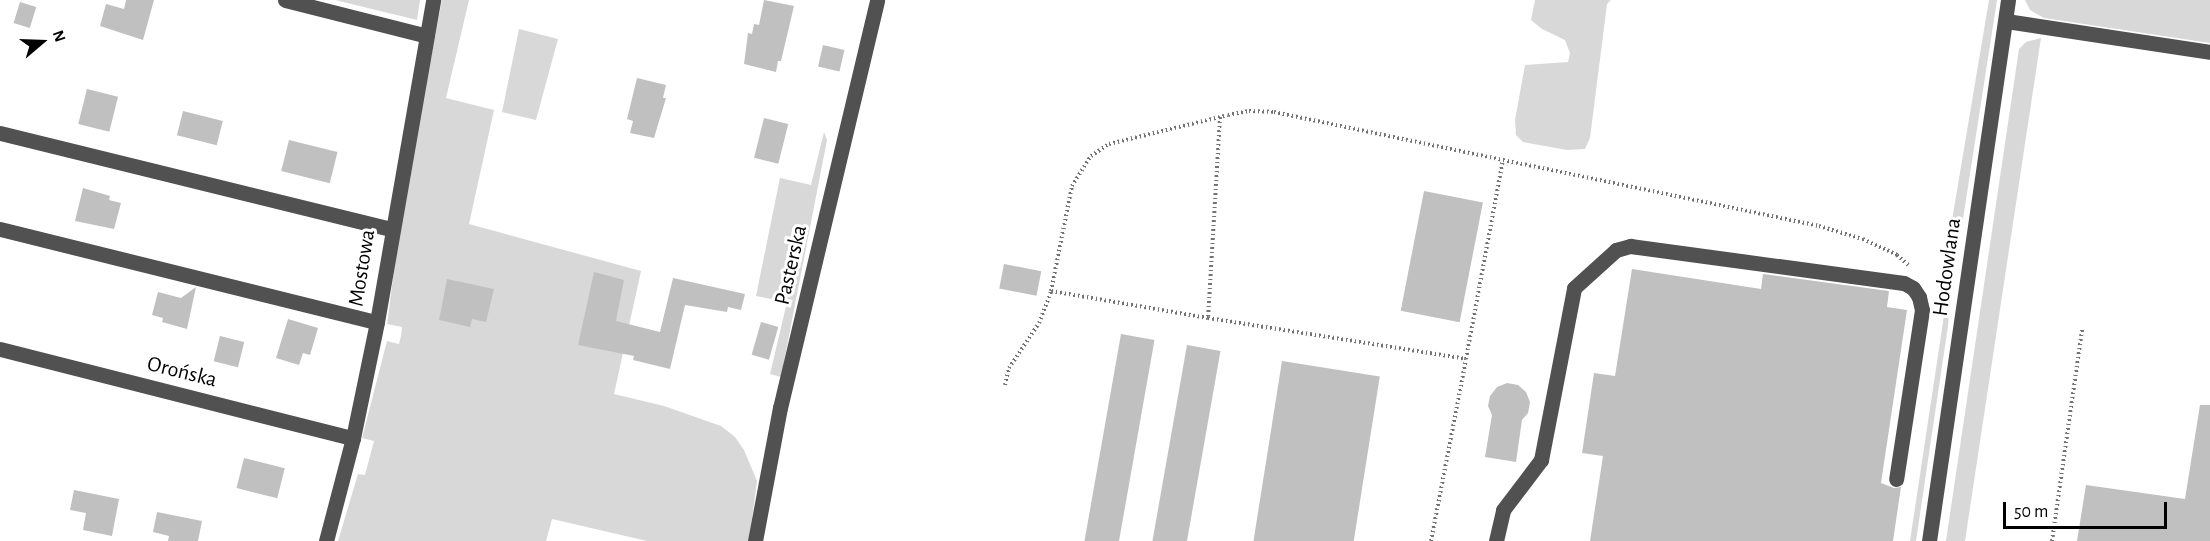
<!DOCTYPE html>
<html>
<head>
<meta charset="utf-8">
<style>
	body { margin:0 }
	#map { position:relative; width:2210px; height:541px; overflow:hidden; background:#fff; font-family:"Alegreya Sans",sans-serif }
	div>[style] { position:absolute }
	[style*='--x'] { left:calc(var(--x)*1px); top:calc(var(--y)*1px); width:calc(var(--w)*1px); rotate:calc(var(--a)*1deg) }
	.green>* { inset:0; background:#d8d8d8 }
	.building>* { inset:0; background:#c0c0c0; transform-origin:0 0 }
	.path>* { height:4px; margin-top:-2px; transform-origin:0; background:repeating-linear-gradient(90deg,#737373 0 1.5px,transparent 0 4.5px) }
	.minor>* { height:15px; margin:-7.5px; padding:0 7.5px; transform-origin:7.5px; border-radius:7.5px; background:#515151 }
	span { translate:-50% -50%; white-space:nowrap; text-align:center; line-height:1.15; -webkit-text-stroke:6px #fff; paint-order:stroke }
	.street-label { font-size:22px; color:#000 }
	.north { position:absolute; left:12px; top:12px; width:60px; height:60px; -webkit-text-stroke:4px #fff; paint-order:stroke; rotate:71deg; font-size:16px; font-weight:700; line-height:24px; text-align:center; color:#000 }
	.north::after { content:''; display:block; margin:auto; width:21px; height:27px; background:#000; clip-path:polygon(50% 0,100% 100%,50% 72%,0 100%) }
	.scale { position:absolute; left:2003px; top:502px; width:164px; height:27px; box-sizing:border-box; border:3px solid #000; border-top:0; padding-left:8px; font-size:18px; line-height:21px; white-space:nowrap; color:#000; -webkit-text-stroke:4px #fff; paint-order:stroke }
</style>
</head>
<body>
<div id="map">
	<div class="green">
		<i style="clip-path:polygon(335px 0,420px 0,417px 20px)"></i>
		<i style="clip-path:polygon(442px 0,469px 0,446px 98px,494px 110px,469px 224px,641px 271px,614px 394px,664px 406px,721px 426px,735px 437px,744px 450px,757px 481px,749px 541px,647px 541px,552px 519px,546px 541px,338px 541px,358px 474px,365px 475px,374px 441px,362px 438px,387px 341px,399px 344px,401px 336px,402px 327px,387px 324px,401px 217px)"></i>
		<i style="clip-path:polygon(1535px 0,1611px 0,1607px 4px,1590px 138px,1585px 149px,1567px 150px,1523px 142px,1516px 135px,1515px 120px,1525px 65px,1568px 62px,1570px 53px,1565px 40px,1542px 29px,1531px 20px)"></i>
		<i style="clip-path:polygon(1989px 0,1997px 0,1956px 264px,1952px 270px,1944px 268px)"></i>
		<i style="clip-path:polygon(2025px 0,2210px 0,2210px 43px,2044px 18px,2030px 10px)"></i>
		<i style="clip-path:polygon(519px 29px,558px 39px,536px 120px,502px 112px)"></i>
		<i style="clip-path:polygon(2041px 38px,1965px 541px,1946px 541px,2019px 49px,2026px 42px)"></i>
		<i style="clip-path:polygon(824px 132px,827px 140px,781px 377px,770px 374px,787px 302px,756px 296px,780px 178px,811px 185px)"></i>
		<i style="clip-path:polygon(1945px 309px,1949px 316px,1948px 326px,1916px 541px,1910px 541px)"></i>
	</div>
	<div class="building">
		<i style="clip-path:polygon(126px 0,154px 0,143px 40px,100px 26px,106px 4px,124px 9px)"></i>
		<i style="clip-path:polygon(764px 0,794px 6px,781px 61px,778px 61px,776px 72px,744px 64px,748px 33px,752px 34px,754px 24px,759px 25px)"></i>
		<i style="left:20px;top:2px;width:17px;height:22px;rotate:17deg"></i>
		<i style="left:823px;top:45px;width:22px;height:22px;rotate:13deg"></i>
		<i style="clip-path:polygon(637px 78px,666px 85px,663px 98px,666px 98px,654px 138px,630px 133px,633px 121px,627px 119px)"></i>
		<i style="left:87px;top:89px;width:32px;height:36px;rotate:14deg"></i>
		<i style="left:183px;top:111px;width:41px;height:25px;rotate:14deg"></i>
		<i style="left:764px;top:118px;width:25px;height:41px;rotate:14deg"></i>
		<i style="left:289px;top:140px;width:50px;height:32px;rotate:14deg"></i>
		<i style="clip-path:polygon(83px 188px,110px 196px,109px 200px,121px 203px,114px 229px,75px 221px)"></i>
		<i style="left:1424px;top:191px;width:60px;height:122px;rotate:11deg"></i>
		<i style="left:1004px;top:264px;width:38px;height:25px;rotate:11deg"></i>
		<i style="clip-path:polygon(1632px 269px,1761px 289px,1763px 274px,1889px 291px,1887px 307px,1907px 310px,1881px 483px,1894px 488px,1901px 487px,1893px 541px,1590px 541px,1603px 456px,1582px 453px,1594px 373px,1615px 376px)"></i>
		<i style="clip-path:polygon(594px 272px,624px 280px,616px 321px,660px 332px,673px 278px,745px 294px,741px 310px,728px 307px,727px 312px,685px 305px,670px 369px,633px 360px,634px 356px,578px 345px)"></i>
		<i style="clip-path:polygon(447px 279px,494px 289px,486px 322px,472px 319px,470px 327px,439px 320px)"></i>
		<i style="clip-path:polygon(196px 287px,187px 329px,162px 322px,163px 318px,152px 315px,158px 292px,181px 298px)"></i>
		<i style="clip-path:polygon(288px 319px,318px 328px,310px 355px,303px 353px,299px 365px,276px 358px)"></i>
		<i style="left:761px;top:322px;width:18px;height:34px;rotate:16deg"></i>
		<i style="left:1121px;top:334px;width:34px;height:210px;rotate:10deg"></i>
		<i style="left:220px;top:336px;width:25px;height:26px;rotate:14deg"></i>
		<i style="left:1187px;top:345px;width:34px;height:199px;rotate:10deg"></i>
		<i style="left:1282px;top:361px;width:99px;height:182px;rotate:9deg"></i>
		<i style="clip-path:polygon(1507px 383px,1518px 385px,1526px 392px,1530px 402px,1528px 413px,1522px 420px,1516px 462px,1485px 457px,1492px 415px,1488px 406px,1490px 396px,1497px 387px)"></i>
		<i style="clip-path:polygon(2200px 405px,2210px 405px,2210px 541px,2077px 541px,2086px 485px,2185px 499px)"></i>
		<i style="left:244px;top:458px;width:42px;height:31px;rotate:14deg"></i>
		<i style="clip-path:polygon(74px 490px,119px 499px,112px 536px,83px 530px,86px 513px,70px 510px)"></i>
		<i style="clip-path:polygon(157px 512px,202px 521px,198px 541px,168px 541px,169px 536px,153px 532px)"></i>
	</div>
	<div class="path">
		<i style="--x:1220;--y:117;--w:201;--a:93.4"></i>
		<i style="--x:1208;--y:318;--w:159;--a:-170.2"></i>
		<i style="--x:1051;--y:291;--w:107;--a:-78.7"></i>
		<i style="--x:1072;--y:186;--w:36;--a:-58"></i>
		<i style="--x:1091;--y:156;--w:22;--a:-34"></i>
		<i style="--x:1109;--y:144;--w:122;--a:-13.7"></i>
		<i style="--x:1228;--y:115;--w:21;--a:-11"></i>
		<i style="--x:1249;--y:111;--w:25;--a:2"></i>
		<i style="--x:1274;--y:112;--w:557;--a:11.81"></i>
		<i style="--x:1819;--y:226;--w:46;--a:16.5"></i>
		<i style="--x:1863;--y:239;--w:38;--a:25"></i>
		<i style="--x:1897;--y:255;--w:15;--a:42"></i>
		<i style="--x:1208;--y:318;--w:261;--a:9"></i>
		<i style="--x:1466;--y:359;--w:202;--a:-79.5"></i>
		<i style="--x:1005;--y:385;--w:17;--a:-77"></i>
		<i style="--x:1009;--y:368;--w:54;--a:-56.3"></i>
		<i style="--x:1039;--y:323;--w:34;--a:-69"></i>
		<i style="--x:1431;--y:541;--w:185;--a:-79.1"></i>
		<i style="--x:2052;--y:541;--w:214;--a:-81.9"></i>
	</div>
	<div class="minor">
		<i style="--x:285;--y:0;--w:146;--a:14.2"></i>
		<i style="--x:2006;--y:21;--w:206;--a:8.6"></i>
		<i style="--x:0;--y:133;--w:403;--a:13.8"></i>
		<i style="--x:0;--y:229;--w:388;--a:13.9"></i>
		<i style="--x:0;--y:349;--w:364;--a:14.2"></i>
		<i style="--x:326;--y:541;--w:106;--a:-75.3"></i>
		<i style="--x:353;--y:438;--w:118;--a:-78.3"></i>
		<i style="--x:377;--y:322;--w:327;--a:-80.1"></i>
		<i style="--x:755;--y:541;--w:135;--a:-79.4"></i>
		<i style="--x:780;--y:408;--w:419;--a:-76.6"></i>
		<i style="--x:1496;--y:541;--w:32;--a:-77"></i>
		<i style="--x:1503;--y:510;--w:63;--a:-52.8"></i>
		<i style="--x:1541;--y:460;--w:175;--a:-79.1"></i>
		<i style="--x:1574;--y:288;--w:57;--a:-42.1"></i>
		<i style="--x:1616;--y:250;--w:15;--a:-16"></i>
		<i style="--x:1630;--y:246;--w:276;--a:7.7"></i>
		<i style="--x:1904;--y:283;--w:10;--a:29"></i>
		<i style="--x:1913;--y:288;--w:11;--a:56"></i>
		<i style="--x:1919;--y:297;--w:13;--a:77"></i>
		<i style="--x:1922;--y:310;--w:171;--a:98.7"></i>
		<i style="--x:1929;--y:541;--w:547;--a:-81.69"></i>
	</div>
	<div class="street-label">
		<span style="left:791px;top:265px;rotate:-77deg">Pasterska</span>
		<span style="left:1947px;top:267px;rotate:-82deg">Hodowlana</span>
		<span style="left:362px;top:268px;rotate:-81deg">Mostowa</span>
		<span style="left:182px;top:372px;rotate:14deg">Orońska</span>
	</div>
	<div class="north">N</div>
	<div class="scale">50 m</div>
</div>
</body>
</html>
